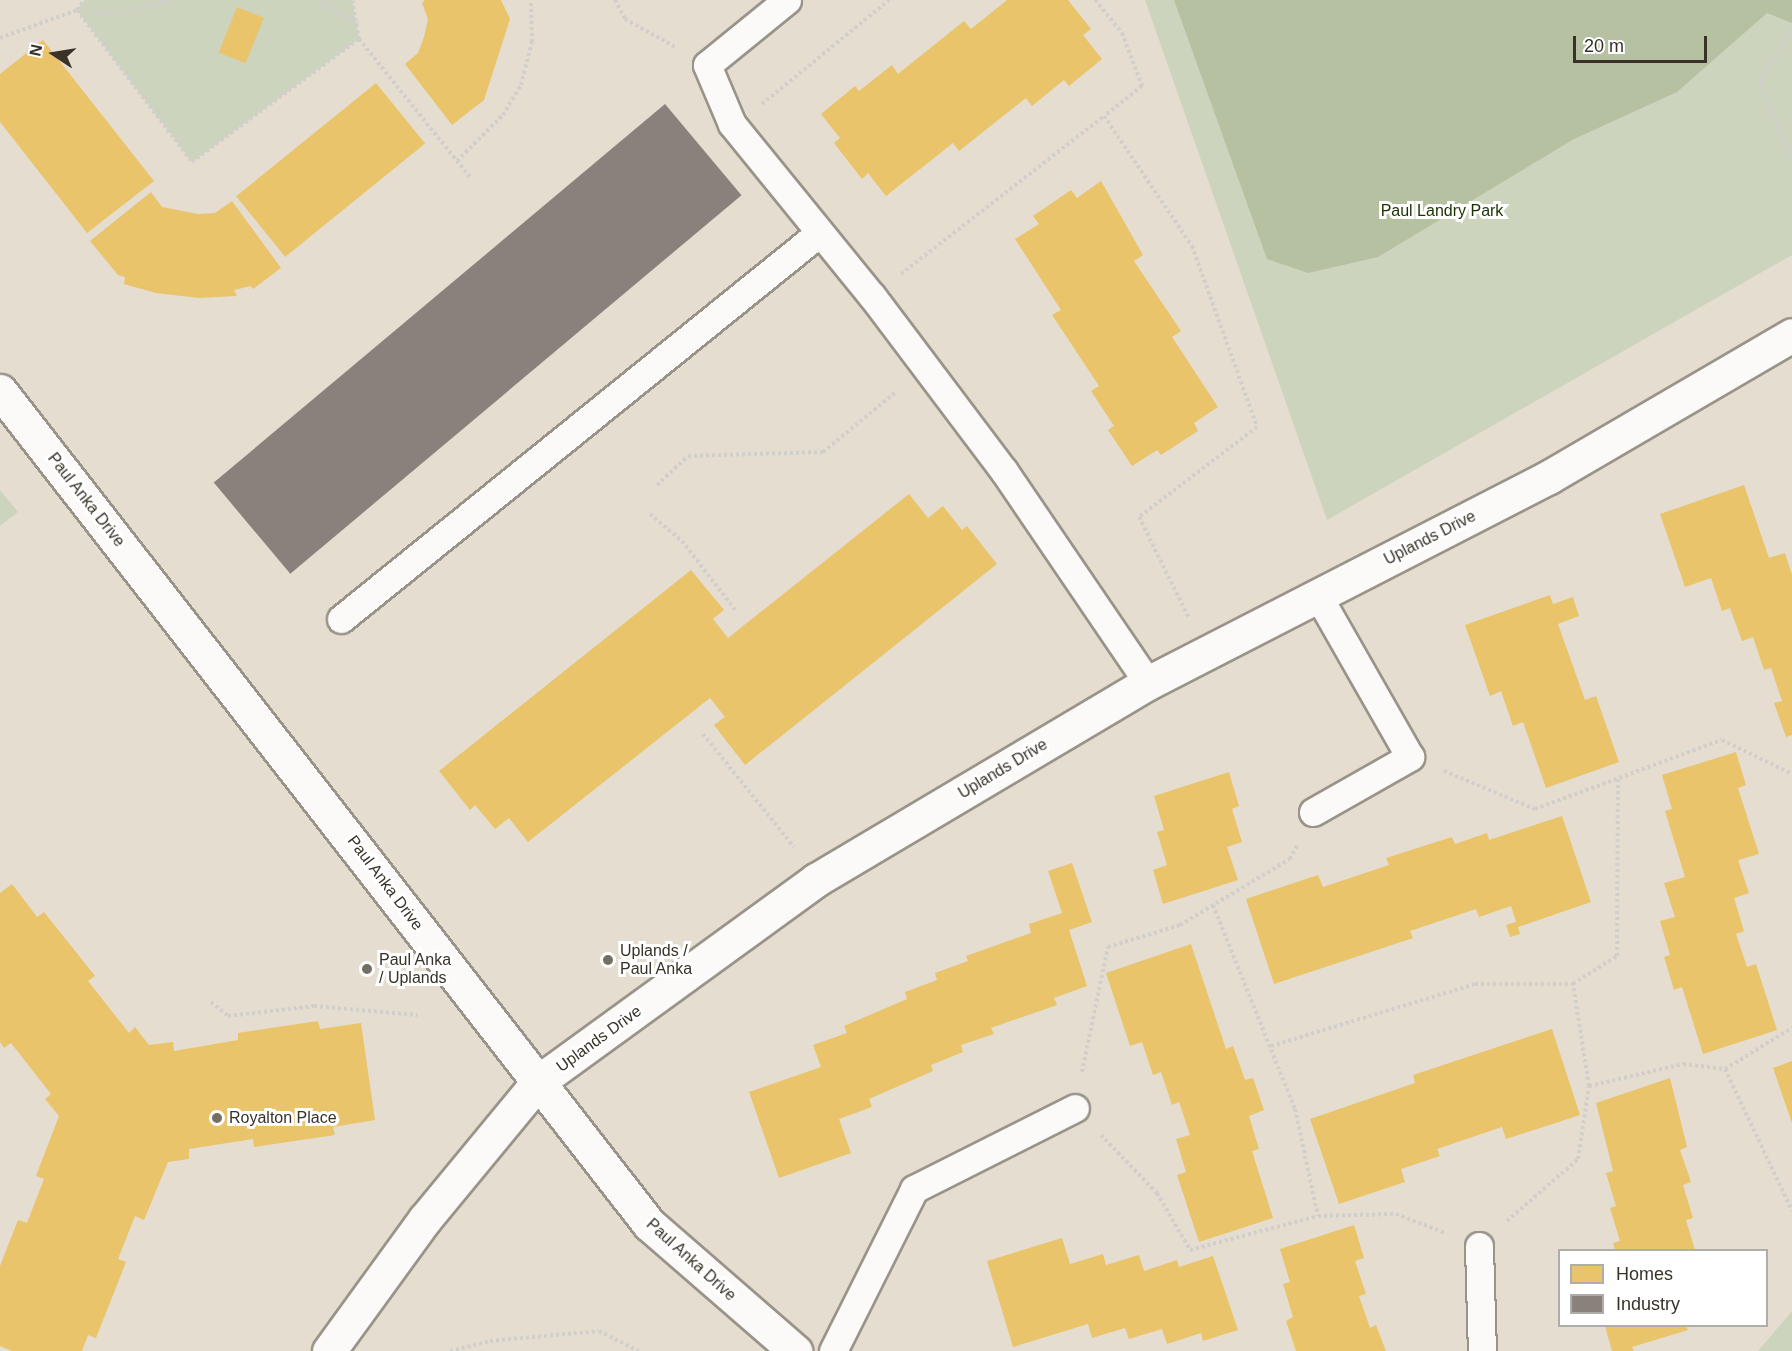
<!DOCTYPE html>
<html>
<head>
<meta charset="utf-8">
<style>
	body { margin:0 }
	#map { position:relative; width:1792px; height:1351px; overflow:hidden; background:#e5ddcf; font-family:Helvetica,sans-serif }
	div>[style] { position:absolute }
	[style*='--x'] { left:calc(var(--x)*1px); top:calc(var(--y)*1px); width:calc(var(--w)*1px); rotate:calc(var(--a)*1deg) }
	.green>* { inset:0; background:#cdd4bd }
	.forest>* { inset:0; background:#b5c1a1 }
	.homes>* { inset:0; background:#e9c46a; transform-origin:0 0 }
	.industry>* { inset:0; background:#8a817c; transform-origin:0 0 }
	.path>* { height:4px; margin-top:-2px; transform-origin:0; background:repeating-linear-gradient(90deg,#d1cfcb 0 3px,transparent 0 6px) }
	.roads { filter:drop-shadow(2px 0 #999389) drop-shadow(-2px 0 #999389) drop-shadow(0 2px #999389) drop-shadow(0 -2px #999389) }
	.service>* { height:27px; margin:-13.5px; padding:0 13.5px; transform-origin:13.5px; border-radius:13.5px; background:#fbfaf8 }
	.tertiary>* { height:33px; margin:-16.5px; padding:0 16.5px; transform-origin:16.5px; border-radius:16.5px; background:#fbfaf8 }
	.dots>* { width:16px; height:16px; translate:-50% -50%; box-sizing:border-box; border:3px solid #fff; border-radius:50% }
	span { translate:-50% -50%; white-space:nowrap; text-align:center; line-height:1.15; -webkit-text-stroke:6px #fff; paint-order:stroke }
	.park-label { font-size:16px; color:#183200 }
	.street-label { font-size:16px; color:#383228 }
	.poi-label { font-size:16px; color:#383228 }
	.left { translate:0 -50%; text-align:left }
	.legend { position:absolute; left:1558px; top:1249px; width:210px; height:78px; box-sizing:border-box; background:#fff; border:2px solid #afada9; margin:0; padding:8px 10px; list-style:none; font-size:18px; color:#383228 }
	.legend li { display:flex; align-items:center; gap:12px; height:30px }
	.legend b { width:30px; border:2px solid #afada9 }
	.north { position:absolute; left:24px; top:24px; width:60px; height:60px; -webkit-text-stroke:4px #fff; paint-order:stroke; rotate:282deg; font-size:16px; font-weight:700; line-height:24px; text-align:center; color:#383228 }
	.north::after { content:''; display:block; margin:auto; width:21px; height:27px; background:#383228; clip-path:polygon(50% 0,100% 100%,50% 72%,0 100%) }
	.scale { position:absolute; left:1573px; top:36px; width:134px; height:27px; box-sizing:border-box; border:3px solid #383228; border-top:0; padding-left:8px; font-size:18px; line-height:21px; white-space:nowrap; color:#383228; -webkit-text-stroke:4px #fff; paint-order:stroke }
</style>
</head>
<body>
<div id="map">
	<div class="green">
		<i style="clip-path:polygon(84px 0,352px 0,359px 39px,192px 162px,77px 10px)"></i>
		<i style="clip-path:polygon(1145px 0,1792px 0,1792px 255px,1327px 520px)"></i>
		<i style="clip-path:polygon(0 490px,18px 512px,0 526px)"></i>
		<i style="clip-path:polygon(1792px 1311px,1792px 1351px,1758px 1351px)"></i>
	</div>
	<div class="forest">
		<i style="clip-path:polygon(1174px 0,1792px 0,1792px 23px,1767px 13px,1677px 92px,1574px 139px,1378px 257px,1308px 273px,1267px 259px)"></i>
	</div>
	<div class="homes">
		<i style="clip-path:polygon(425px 0,501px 0,510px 19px,484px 100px,452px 125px,405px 64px,418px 53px,424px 37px,428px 19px,422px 3px)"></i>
		<i style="clip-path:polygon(1007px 0,1068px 0,1091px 29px,1083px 35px,1102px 59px,1069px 86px,1064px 80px,1032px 106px,1026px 98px,959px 151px,953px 143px,886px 196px,868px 173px,862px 179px,834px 143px,840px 138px,821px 114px,855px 86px,859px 91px,892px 65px,898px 74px,964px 21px,971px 29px)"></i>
		<i style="left:237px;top:7px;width:29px;height:49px;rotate:22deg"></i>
		<i style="clip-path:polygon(43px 40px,154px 181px,87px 233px,0 122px,0 74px)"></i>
		<i style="left:376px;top:83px;width:78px;height:180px;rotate:51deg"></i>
		<i style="clip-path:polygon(1101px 181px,1143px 255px,1134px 261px,1181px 331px,1172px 337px,1218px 407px,1194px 423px,1198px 431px,1161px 455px,1157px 450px,1132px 466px,1108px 430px,1114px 426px,1091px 391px,1099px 386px,1052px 315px,1061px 310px,1015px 239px,1039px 224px,1033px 216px,1071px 190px,1077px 198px)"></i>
		<i style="clip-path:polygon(151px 192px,162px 207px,198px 214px,215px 213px,232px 201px,281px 268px,253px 289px,251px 286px,234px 290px,237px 296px,199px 298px,156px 293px,124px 284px,125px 277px,118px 275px,90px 241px)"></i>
		<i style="clip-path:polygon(1744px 485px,1769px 558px,1785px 553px,1792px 575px,1792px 735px,1786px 737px,1774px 703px,1782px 701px,1771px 668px,1764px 670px,1753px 637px,1742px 641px,1730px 608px,1722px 611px,1711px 578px,1685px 587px,1660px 514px)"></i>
		<i style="clip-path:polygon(909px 494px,928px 518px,943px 506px,962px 530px,967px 526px,997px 564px,745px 765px,714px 725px,725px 717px,710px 698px,528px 842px,509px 818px,495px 829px,475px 805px,470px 810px,439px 771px,691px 570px,724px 610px,713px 619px,728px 638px)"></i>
		<i style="clip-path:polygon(1550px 595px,1553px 604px,1573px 597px,1579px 616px,1558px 624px,1585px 700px,1596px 696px,1619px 762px,1546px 788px,1523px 722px,1513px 726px,1501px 691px,1490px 696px,1465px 625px)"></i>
		<i style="clip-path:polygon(1736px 752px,1746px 785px,1738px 788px,1759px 854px,1738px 860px,1749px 893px,1734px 898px,1744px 931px,1736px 934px,1747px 967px,1756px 964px,1777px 1030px,1703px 1054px,1682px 987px,1674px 990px,1664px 957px,1670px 955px,1660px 921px,1675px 917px,1664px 883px,1685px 877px,1665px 811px,1672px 809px,1662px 775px)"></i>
		<i style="clip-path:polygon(1229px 772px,1239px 806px,1232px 809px,1242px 842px,1227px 847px,1238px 880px,1163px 904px,1153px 870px,1167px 865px,1157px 832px,1164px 830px,1154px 796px)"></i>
		<i style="clip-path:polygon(1562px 816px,1591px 902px,1518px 927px,1520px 934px,1510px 937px,1506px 925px,1516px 922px,1511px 906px,1479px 917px,1476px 909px,1410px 931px,1413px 938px,1274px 984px,1246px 899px,1318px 875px,1323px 887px,1389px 865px,1386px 858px,1452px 837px,1455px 844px,1487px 833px,1489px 840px)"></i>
		<i style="clip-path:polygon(1072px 863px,1092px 922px,1069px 930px,1087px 986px,1054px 998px,1057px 1005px,991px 1028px,994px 1034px,961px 1045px,963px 1052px,931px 1065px,933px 1071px,869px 1099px,872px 1107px,839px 1119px,851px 1153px,779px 1178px,749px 1092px,821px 1067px,813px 1045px,847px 1033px,844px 1026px,907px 999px,905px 992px,937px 980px,935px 973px,968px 961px,966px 956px,1031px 933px,1029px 924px,1062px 913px,1048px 871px)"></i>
		<i style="clip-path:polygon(12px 884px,37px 917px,44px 912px,95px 976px,88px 981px,129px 1033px,135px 1027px,149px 1045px,173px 1042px,174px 1051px,238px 1040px,238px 1033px,318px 1021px,320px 1029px,361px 1023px,375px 1120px,333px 1127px,335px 1135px,254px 1147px,253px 1139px,189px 1149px,189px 1159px,168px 1162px,144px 1220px,135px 1216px,118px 1259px,126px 1262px,96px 1338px,88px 1335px,82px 1351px,12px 1351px,0 1346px,0 1266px,18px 1220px,27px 1223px,44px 1179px,36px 1176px,59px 1116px,45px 1099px,51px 1094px,11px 1043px,4px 1048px,0 1042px,0 893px)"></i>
		<i style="clip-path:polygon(1191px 944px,1226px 1049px,1233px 1046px,1245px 1080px,1253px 1078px,1264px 1110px,1249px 1116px,1259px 1149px,1252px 1151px,1273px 1218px,1199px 1242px,1177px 1175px,1186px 1172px,1176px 1139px,1190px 1135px,1179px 1102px,1172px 1105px,1161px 1072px,1153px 1075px,1142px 1042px,1130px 1046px,1106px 973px)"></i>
		<i style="clip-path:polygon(1552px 1029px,1580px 1115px,1506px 1139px,1502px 1127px,1437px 1149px,1440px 1156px,1401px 1169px,1405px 1182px,1339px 1204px,1310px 1119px,1415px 1083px,1413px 1075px)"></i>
		<i style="clip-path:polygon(1792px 1061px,1792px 1123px,1773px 1068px)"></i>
		<i style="clip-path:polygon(1670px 1078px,1687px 1147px,1680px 1150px,1691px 1182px,1683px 1185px,1693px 1218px,1686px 1220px,1695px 1250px,1615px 1250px,1613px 1243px,1620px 1241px,1610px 1208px,1616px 1206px,1606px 1173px,1613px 1171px,1596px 1103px)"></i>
		<i style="clip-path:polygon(1354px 1225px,1364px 1258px,1355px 1261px,1366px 1294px,1359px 1296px,1370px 1328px,1376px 1325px,1386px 1351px,1296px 1351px,1286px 1321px,1293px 1317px,1283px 1284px,1290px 1282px,1280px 1249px)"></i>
		<i style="clip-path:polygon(1062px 1238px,1070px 1264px,1103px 1254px,1106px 1265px,1139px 1255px,1144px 1271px,1177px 1260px,1179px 1267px,1213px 1256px,1238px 1330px,1203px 1341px,1201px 1333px,1167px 1344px,1162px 1329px,1129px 1339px,1125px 1328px,1092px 1338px,1088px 1324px,1013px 1347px,987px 1261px)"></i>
		<i style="clip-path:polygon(1605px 1326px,1686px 1326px,1688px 1330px,1632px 1347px,1634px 1351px,1612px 1351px)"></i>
	</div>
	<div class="industry">
		<i style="left:665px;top:104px;width:119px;height:589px;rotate:50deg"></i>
	</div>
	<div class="path">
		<i style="--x:315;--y:0;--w:49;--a:28.1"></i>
		<i style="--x:615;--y:0;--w:21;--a:62"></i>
		<i style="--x:625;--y:19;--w:57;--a:29.2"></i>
		<i style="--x:1095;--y:0;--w:43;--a:50.7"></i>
		<i style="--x:1122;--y:33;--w:57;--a:69.3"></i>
		<i style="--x:1142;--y:86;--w:48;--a:141.7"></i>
		<i style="--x:1104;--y:116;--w:157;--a:55.9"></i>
		<i style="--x:1192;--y:246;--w:192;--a:70.2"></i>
		<i style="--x:1257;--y:427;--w:148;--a:142.7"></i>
		<i style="--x:1139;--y:517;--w:113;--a:63.7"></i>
		<i style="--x:77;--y:10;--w:191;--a:52.9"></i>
		<i style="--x:192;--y:162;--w:207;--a:-36.4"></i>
		<i style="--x:359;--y:39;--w:40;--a:-100"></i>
		<i style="--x:77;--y:10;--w:12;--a:-55"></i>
		<i style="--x:1792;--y:28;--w:63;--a:120.7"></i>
		<i style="--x:1760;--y:82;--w:86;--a:68.2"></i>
		<i style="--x:0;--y:38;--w:82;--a:-20"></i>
		<i style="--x:77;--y:10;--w:26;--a:7"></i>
		<i style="--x:103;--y:13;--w:34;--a:-5"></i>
		<i style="--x:137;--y:10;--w:34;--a:-17"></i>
		<i style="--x:359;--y:39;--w:177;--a:51.2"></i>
		<i style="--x:762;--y:104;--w:164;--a:-39.3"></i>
		<i style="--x:457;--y:161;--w:65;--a:-45"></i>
		<i style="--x:503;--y:115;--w:35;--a:-59"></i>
		<i style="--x:521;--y:85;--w:44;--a:-75.7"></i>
		<i style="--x:532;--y:42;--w:42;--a:-91.4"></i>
		<i style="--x:901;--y:274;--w:257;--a:-37.9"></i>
		<i style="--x:657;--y:485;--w:42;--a:-43.1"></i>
		<i style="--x:688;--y:456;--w:135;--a:-1.7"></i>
		<i style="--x:823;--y:452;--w:96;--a:-39.5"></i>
		<i style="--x:650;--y:514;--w:42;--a:40.2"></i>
		<i style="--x:682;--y:541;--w:88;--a:52.4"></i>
		<i style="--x:703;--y:734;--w:145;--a:51.2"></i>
		<i style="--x:1444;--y:771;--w:99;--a:22.7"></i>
		<i style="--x:1535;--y:809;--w:199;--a:-20.3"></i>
		<i style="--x:1722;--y:740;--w:78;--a:25.9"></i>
		<i style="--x:1213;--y:905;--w:220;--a:68.1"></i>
		<i style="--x:1295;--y:1109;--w:109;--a:77.9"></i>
		<i style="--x:211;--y:1002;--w:22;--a:39"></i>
		<i style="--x:228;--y:1016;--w:87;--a:-6.6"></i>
		<i style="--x:314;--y:1006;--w:104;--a:4.9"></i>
		<i style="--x:1271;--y:1046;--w:213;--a:-16.9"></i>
		<i style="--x:1475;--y:984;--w:98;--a:0"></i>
		<i style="--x:1725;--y:1069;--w:157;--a:64.7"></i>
		<i style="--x:1082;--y:1072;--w:128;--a:-78.3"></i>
		<i style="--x:1108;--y:947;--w:75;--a:-17"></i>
		<i style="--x:1180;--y:925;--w:128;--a:-31"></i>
		<i style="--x:1290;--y:859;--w:16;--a:-63"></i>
		<i style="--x:1589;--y:1086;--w:103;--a:-98.9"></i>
		<i style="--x:1573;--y:984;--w:52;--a:-32.5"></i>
		<i style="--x:1617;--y:956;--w:179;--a:-89.7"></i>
		<i style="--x:1101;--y:1135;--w:81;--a:46"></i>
		<i style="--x:1157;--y:1193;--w:66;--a:59.9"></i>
		<i style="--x:1190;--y:1250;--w:132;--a:-14.9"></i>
		<i style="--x:1318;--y:1216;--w:78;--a:-1.5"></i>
		<i style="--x:1396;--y:1214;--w:53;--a:21.2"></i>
		<i style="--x:1507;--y:1221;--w:94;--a:-41.1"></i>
		<i style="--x:1578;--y:1159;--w:74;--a:-81.4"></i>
		<i style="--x:1589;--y:1086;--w:97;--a:-13.2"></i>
		<i style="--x:1683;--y:1064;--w:42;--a:6.8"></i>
		<i style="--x:1725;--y:1069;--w:79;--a:-31.5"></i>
		<i style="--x:450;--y:1351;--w:41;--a:-14"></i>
		<i style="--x:490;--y:1341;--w:109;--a:-5.2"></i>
		<i style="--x:599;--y:1331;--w:44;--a:27.1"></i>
	</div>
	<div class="roads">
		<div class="service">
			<i style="--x:787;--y:0;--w:103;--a:140.9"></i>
			<i style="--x:707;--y:65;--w:64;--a:67"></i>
			<i style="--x:732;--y:124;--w:222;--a:50.9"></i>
			<i style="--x:872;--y:296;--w:219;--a:53"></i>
			<i style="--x:1004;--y:471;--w:256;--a:55.8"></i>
			<i style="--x:341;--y:619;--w:613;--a:-38.91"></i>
			<i style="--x:1313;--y:812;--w:112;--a:-29.6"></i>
			<i style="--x:1410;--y:757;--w:185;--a:-119.7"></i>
			<i style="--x:1479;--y:1246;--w:105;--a:88.4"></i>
			<i style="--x:833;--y:1351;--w:181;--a:-63.4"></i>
			<i style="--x:914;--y:1189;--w:180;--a:-26.7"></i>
		</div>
		<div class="tertiary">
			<i style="--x:0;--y:391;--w:1056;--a:52.08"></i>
			<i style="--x:649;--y:1224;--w:194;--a:41"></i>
			<i style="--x:329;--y:1351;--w:163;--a:-54"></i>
			<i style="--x:425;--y:1219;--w:178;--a:-50.5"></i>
			<i style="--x:538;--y:1082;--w:344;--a:-36"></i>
			<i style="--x:816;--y:880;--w:386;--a:-30.7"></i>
			<i style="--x:1148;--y:683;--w:451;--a:-27.2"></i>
			<i style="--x:1549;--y:477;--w:281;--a:-30.3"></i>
		</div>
	</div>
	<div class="dots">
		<i style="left:608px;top:960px;background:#756e62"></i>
		<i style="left:367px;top:969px;background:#756e62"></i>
		<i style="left:217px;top:1118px;background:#756e62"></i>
	</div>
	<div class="park-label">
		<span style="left:1442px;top:211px">Paul Landry Park</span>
	</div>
	<div class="street-label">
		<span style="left:86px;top:500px;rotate:52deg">Paul Anka Drive</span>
		<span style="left:1430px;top:538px;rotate:-27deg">Uplands Drive</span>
		<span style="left:1003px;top:769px;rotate:-31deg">Uplands Drive</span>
		<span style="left:385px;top:883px;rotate:53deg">Paul Anka Drive</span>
		<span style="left:599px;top:1039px;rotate:-36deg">Uplands Drive</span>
		<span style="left:691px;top:1260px;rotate:42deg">Paul Anka Drive</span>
	</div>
	<div class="poi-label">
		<span class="left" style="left:620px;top:960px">Uplands /<br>Paul Anka</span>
		<span class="left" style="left:379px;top:969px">Paul Anka<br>/ Uplands</span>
		<span class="left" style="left:229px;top:1118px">Royalton Place</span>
	</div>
	<ul class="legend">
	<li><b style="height:16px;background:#e9c46a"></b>Homes</li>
	<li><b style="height:16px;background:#8a817c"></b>Industry</li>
	</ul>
	<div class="north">N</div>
	<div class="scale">20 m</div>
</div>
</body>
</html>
